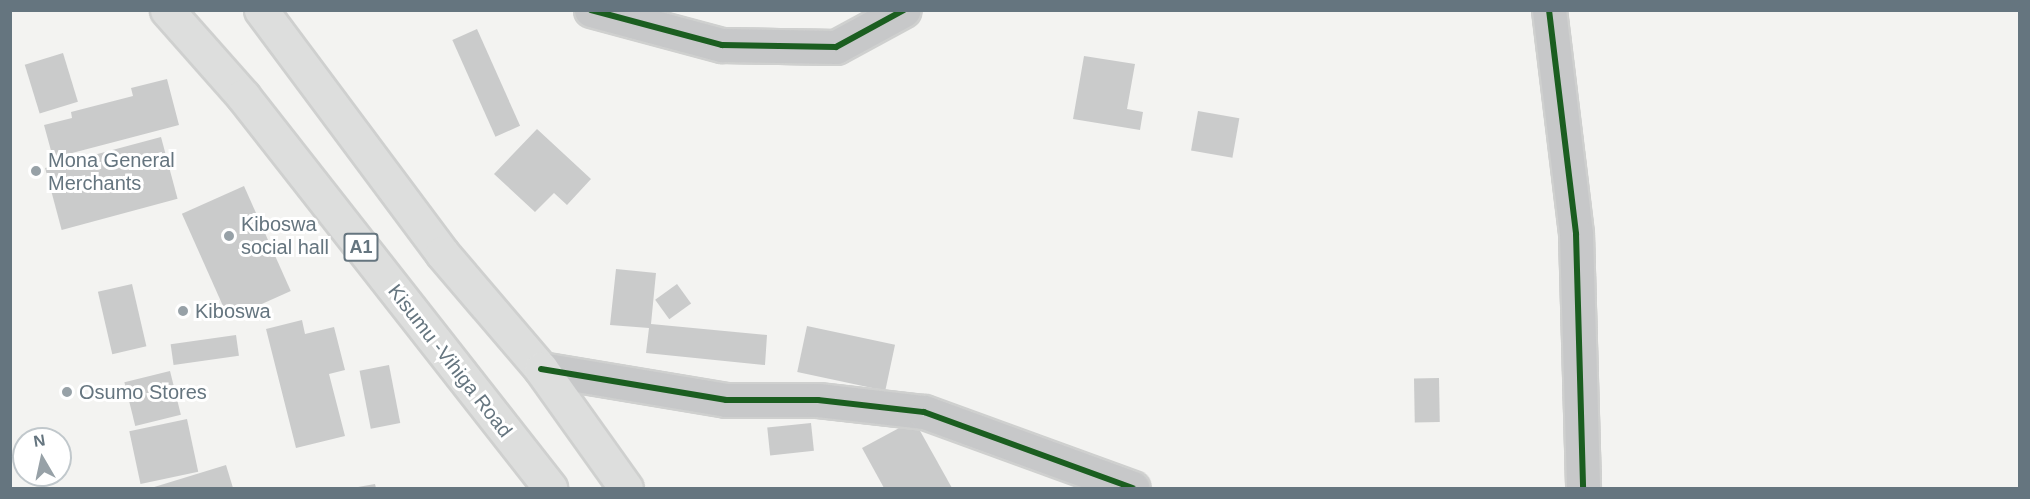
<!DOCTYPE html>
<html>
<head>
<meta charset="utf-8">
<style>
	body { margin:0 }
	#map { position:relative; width:2030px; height:499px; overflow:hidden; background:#f3f3f1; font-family:Helvetica,sans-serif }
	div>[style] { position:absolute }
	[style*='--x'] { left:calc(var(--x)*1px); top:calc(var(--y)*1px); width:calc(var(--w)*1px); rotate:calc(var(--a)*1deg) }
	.building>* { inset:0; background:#cacbcb; transform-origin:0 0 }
	.roads { filter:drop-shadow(2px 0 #cfd0cf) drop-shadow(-2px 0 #cfd0cf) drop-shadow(0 2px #cfd0cf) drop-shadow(0 -2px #cfd0cf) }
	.minor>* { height:33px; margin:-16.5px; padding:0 16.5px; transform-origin:16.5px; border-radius:16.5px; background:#c7c8c9 }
	.trunk>* { height:33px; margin:-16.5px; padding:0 16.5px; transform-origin:16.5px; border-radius:16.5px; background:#dddedd }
	.cycleway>* { height:6px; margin:-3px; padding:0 3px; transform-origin:3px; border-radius:3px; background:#1b5e20 }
	.dots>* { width:16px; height:16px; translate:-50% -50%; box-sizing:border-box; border:3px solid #fff; border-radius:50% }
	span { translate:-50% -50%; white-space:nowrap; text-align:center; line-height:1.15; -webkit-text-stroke:6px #fff; paint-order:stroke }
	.shield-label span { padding:2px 4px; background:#fff; border:2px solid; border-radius:4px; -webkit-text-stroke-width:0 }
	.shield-label { font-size:18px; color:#65757f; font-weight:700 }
	.poi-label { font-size:20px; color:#65757f }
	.left { translate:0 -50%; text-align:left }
	.street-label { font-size:20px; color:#65757f }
	.frame { position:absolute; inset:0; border:12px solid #65757f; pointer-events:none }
	.north { position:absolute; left:12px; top:427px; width:60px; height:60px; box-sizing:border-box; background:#fff; border:2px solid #c1c8cc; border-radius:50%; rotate:351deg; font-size:16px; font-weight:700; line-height:24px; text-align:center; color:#65757f }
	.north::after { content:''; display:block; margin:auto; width:21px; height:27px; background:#97a1a7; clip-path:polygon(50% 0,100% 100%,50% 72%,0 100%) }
</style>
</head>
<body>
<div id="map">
	<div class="building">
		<i style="left:477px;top:29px;width:106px;height:27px;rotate:66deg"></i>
		<i style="left:63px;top:53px;width:51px;height:40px;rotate:73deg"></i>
		<i style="clip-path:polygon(1084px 56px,1135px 64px,1127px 109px,1143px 112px,1140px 130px,1073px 119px)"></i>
		<i style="clip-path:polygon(167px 79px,179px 125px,53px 158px,44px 125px,72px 118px,71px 112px,133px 96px,131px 88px)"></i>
		<i style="left:1198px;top:111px;width:42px;height:40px;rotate:10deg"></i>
		<i style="clip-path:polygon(537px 129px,591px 179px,567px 205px,554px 193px,535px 212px,494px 174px)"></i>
		<i style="left:161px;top:137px;width:64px;height:120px;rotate:75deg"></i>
		<i style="left:244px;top:186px;width:115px;height:68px;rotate:66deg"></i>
		<i style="clip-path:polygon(616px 269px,656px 273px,651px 324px,767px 335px,765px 365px,646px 353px,649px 328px,610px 325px)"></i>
		<i style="left:132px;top:284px;width:64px;height:35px;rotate:77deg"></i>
		<i style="left:677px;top:284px;width:24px;height:27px;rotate:54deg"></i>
		<i style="clip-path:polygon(302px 320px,305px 334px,334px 327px,345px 370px,329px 374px,345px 436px,296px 448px,266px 329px)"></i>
		<i style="left:807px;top:326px;width:90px;height:47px;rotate:12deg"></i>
		<i style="left:236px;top:335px;width:21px;height:66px;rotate:82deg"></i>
		<i style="left:389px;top:365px;width:59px;height:30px;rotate:79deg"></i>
		<i style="left:170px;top:371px;width:45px;height:47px;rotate:76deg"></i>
		<i style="left:1439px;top:378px;width:44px;height:25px;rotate:89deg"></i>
		<i style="left:187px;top:419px;width:54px;height:59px;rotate:78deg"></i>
		<i style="clip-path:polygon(914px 420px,952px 488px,884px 488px,862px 448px)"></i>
		<i style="left:811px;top:423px;width:28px;height:44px;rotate:84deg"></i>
		<i style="clip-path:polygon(226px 465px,233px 488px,151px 488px)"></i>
		<i style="clip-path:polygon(375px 484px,376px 488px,359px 488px,358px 487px)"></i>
	</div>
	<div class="roads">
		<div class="minor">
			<i style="--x:591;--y:10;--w:136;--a:15"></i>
			<i style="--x:722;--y:45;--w:114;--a:1"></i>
			<i style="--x:836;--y:47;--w:77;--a:-28.6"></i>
			<i style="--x:1549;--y:10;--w:226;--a:83.1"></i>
			<i style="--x:1576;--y:234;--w:254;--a:88.4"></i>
			<i style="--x:541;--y:369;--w:188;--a:9.5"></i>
			<i style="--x:726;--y:400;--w:92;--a:0"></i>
			<i style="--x:818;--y:400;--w:107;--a:6.5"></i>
			<i style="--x:924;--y:412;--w:222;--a:20"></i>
		</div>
		<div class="trunk">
			<i style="--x:167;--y:10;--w:115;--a:48.5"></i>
			<i style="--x:243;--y:96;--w:498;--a:51.9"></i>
			<i style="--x:261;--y:10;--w:303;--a:53.3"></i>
			<i style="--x:442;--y:253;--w:153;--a:49.5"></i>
			<i style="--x:541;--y:369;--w:146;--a:54.5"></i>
		</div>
	</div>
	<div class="cycleway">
		<i style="--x:591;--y:10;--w:136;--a:15"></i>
		<i style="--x:722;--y:45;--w:114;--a:1"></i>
		<i style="--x:836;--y:47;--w:77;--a:-28.6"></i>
		<i style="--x:1549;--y:10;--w:226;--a:83.1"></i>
		<i style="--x:1576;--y:234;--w:254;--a:88.4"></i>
		<i style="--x:541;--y:369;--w:188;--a:9.5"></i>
		<i style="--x:726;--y:400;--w:92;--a:0"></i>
		<i style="--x:818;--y:400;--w:107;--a:6.5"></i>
		<i style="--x:924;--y:412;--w:222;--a:20"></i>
	</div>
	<div class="dots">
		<i style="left:36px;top:171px;background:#97a1a7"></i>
		<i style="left:229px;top:236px;background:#97a1a7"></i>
		<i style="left:183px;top:311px;background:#97a1a7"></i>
		<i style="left:67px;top:392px;background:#97a1a7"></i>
	</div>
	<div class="shield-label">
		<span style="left:361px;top:247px">A1</span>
	</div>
	<div class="poi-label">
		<span class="left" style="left:48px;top:172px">Mona General<br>Merchants</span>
		<span class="left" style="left:241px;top:236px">Kiboswa<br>social hall</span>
		<span class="left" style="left:195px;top:311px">Kiboswa</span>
		<span class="left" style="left:79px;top:392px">Osumo Stores</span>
	</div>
	<div class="street-label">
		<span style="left:450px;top:361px;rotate:52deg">Kisumu -Vihiga Road</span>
	</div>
	<div class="frame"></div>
	<div class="north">N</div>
</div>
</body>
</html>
